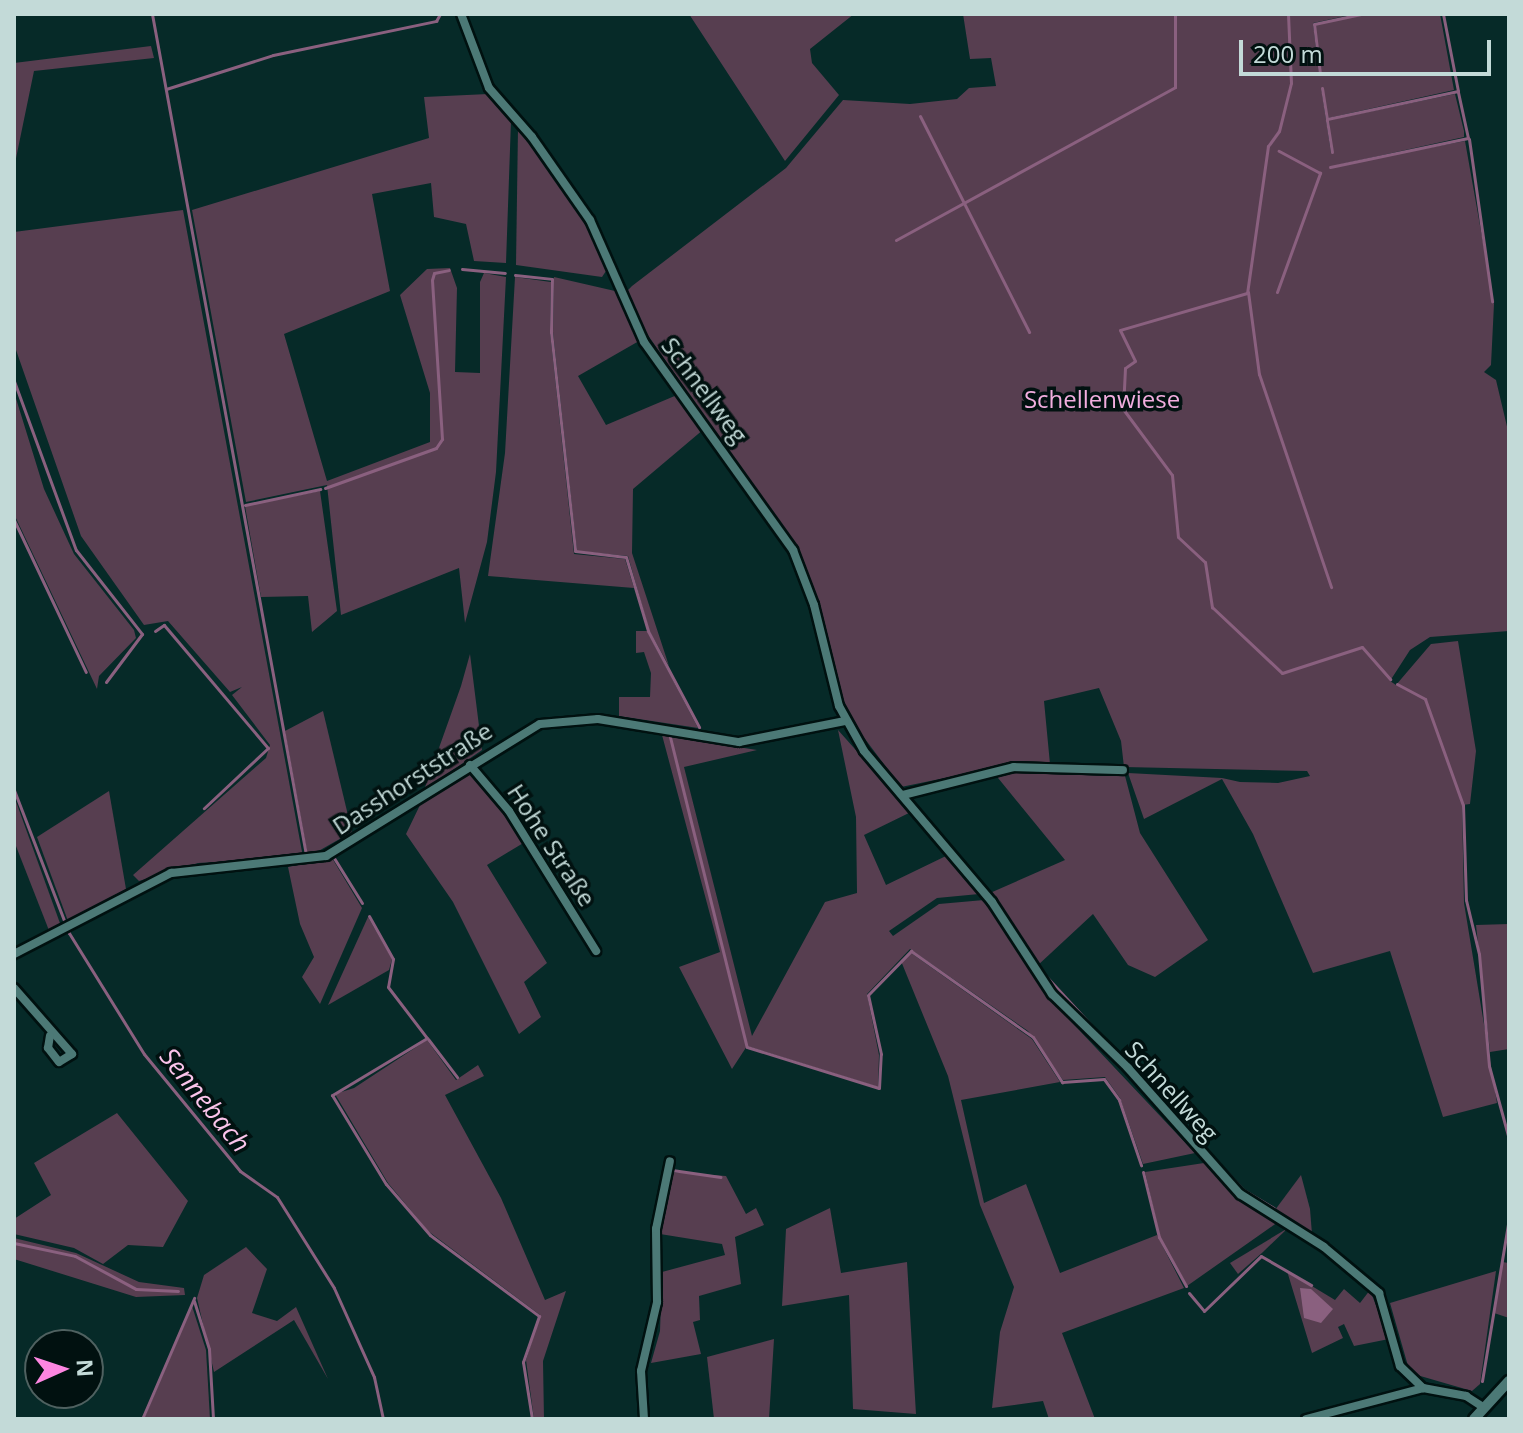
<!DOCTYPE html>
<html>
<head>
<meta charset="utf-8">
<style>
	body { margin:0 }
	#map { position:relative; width:1523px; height:1433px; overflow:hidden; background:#062a28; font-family:"Open Sans",sans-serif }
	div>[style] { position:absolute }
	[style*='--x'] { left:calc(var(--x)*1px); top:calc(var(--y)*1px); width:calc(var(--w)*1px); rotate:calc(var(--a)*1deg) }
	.green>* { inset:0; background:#573e50 }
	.water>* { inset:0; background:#8a607f }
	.stream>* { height:3px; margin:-1.5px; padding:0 1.5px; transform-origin:1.5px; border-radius:1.5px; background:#8a607f }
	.roads { filter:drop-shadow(2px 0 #001110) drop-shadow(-2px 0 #001110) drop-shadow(0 2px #001110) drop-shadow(0 -2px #001110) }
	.minor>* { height:8px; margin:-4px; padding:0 4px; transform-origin:4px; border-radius:4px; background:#4c7976 }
	.tertiary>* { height:10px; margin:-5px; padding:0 5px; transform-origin:5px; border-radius:5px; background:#4c7976 }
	span { translate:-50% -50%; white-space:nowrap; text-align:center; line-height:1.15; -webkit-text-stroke:7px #011110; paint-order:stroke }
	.street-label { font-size:24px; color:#c3dad8 }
	.park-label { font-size:24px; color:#f2aedf }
	.water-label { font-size:26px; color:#fbc4eb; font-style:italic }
	.frame { position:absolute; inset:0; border:16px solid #c3dad8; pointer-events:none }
	.north { position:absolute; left:24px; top:1329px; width:80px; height:80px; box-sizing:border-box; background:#011110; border:2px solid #4f6160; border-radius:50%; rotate:87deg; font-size:22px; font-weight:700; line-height:32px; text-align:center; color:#c3dad8 }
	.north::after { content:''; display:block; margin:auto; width:28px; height:36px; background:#fd86e1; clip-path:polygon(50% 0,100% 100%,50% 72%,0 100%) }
	.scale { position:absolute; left:1239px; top:40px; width:252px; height:36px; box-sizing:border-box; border:4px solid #c3dad8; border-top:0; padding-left:10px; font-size:24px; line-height:28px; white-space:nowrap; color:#c3dad8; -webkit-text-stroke:6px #011110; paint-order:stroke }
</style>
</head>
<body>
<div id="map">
	<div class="green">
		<i style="clip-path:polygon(689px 14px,854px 14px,810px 49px,812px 63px,839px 95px,785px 161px)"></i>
		<i style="clip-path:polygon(963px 14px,1355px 14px,1313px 23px,1319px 75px,1315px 25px,1368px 14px,1440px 14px,1454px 90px,1328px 118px,1321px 87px,1331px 153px,1329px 120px,1455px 94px,1464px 131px,1464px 137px,1333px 166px,1465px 141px,1494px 304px,1491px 365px,1484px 372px,1496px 380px,1509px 435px,1509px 631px,1430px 637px,1410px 650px,1390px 681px,1396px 685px,1431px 644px,1458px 641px,1476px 751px,1470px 804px,1462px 805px,1464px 903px,1497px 1103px,1443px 1117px,1390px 951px,1313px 973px,1253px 834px,1222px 779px,1144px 819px,1128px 773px,1222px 778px,1240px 782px,1278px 783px,1310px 776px,1307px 771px,1124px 767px,1121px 741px,1099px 688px,1044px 701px,1050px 764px,1013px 764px,901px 787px,847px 715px,797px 550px,636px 318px,625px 293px,632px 286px,786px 168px,843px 100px,910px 104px,957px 99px,969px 88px,996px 86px,991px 58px,970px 59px)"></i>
		<i style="clip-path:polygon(151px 46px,154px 58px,34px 71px,14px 168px,14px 63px)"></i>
		<i style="clip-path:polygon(488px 94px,511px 121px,506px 263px,474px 261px,466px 224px,434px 217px,431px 183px,372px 194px,390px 291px,284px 334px,327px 481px,430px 442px,430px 393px,400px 295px,427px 269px,450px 268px,457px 288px,455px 372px,480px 373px,480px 282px,484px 273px,506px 277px,496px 472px,487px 542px,465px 623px,459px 568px,341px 615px,327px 485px,246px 502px,192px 210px,429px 138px,424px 97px)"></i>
		<i style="clip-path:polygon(518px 128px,586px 224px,606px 271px,602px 277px,516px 265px)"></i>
		<i style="clip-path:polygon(183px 210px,303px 857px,198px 863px,139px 881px,133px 875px,266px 758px,270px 745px,232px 695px,242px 687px,230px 692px,168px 621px,144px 625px,81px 536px,16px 350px,14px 232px)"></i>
		<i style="clip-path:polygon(515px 277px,551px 282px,550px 332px,574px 554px,625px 559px,634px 588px,488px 576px,505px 453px)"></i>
		<i style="clip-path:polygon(554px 277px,615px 291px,639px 341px,578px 376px,606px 425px,677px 395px,704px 429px,633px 489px,632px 553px,669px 666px,649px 630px,628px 556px,577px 551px,553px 332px)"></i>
		<i style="clip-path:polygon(14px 392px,44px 489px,74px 554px,134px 630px,136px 638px,99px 676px,97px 689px,14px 514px)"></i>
		<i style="clip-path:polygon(320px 491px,337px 611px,312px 632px,308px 596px,261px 597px,245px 506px)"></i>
		<i style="clip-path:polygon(636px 631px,647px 631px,698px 728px,619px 716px,619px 697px,650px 697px,651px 673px,644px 652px,636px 653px)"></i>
		<i style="clip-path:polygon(470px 654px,482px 750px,424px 790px,461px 686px)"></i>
		<i style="clip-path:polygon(323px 711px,352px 832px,308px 857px,285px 731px)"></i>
		<i style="clip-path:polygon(838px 730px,911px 812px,864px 835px,886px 885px,948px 855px,979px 894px,937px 898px,889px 931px,893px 936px,939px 904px,984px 900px,1048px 997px,1195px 1153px,1143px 1164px,1120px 1098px,1105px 1077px,1063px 1080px,1028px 1031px,910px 949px,867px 994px,879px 1055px,878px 1087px,747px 1046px,732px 1069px,679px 967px,720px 952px,662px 735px,757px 750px,684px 767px,752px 1036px,825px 902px,857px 893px,856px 817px)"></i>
		<i style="clip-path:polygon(1013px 770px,1124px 772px,1140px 833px,1208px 940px,1155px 977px,1128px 965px,1093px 914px,1037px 966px,990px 893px,1065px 860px,994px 773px)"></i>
		<i style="clip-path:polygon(468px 774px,478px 778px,525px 842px,487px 865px,547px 963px,524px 982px,541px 1017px,519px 1034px,453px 902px,406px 834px,420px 805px)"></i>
		<i style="clip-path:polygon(109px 791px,126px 889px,68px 921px,37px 837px)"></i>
		<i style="clip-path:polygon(14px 796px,61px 926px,50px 933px,14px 841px)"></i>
		<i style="clip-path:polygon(332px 858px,362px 908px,320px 1004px,302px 977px,314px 957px,300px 924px,288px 867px)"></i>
		<i style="clip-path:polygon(368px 917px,392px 959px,389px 970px,328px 1005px)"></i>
		<i style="clip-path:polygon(1509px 924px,1509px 1049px,1490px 1052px,1476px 925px)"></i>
		<i style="clip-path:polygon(911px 953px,1032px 1039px,1060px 1082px,961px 1100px,984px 1203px,1026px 1184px,1060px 1273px,1157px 1235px,1184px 1288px,1062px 1333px,1095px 1419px,1049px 1419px,1043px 1401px,992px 1408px,1000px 1332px,1014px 1287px,980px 1205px,948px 1076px,901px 961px)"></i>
		<i style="clip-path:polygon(427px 1040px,456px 1080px,478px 1065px,484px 1076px,445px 1095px,501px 1198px,545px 1300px,566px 1291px,543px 1361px,544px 1419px,534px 1419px,526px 1360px,540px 1315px,428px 1231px,388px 1183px,335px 1094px,354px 1088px)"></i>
		<i style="clip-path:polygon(117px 1113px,188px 1201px,163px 1247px,128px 1245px,103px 1264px,74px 1248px,14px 1234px,14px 1219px,51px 1195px,34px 1163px)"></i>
		<i style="clip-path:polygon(1204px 1163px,1236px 1197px,1278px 1222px,1187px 1286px,1160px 1237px,1145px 1172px)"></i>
		<i style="clip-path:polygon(670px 1172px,726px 1176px,746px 1214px,756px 1208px,764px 1225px,735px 1237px,741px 1284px,699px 1296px,700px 1320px,693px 1322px,701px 1354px,651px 1363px,660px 1331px,662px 1272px,725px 1255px,722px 1244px,660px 1234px)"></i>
		<i style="clip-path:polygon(1301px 1175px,1310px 1209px,1312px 1234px,1275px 1210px)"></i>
		<i style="clip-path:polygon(830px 1208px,841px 1273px,907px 1262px,916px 1414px,853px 1409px,849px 1295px,782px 1306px,786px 1229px)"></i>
		<i style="clip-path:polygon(1288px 1228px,1263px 1252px,1238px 1274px,1230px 1263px)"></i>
		<i style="clip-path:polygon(14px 1238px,76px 1253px,139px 1282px,184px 1288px,185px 1295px,136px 1297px,14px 1259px)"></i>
		<i style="clip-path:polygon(246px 1247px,267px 1269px,252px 1313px,277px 1321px,296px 1307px,328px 1379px,294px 1320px,214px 1372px,197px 1298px,204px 1275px)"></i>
		<i style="clip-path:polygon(1502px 1262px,1509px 1263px,1509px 1318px,1494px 1313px)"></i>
		<i style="clip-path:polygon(1287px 1271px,1335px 1300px,1344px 1289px,1360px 1303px,1370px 1290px,1389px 1339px,1354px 1346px,1344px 1324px,1338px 1327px,1343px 1338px,1312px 1353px)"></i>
		<i style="clip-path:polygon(1496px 1271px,1480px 1384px,1472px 1391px,1410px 1373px,1390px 1303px)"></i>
		<i style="clip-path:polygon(192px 1306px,206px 1350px,210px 1419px,144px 1419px)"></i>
		<i style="clip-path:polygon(774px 1339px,769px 1419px,714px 1419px,707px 1357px)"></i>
	</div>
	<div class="water">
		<i style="clip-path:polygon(1300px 1288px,1311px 1289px,1333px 1309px,1321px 1323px,1304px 1318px)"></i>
	</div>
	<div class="stream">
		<i style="--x:152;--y:14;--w:855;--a:79.62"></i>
		<i style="--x:1288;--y:14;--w:69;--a:87.5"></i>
		<i style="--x:1291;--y:83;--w:49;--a:104"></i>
		<i style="--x:1279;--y:131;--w:19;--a:126"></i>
		<i style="--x:1268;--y:146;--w:148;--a:98.1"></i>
		<i style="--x:1247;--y:293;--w:132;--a:163.8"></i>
		<i style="--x:1120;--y:330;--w:34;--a:64"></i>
		<i style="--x:1135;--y:361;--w:12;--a:145"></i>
		<i style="--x:1125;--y:368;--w:41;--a:92.8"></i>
		<i style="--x:1123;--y:409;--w:82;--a:53.4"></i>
		<i style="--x:1172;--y:475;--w:62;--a:84.5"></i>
		<i style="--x:1178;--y:537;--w:37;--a:43"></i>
		<i style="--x:1205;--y:562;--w:46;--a:81.2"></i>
		<i style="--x:1212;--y:607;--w:96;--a:43.3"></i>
		<i style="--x:1282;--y:673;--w:84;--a:-18"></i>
		<i style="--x:1362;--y:647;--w:43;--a:48.8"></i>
		<i style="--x:1320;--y:74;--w:50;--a:-96.8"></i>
		<i style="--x:1314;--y:24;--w:48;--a:-12"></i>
		<i style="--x:1322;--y:88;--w:31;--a:81"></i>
		<i style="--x:166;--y:89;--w:112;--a:-17.6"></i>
		<i style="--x:273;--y:55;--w:167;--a:-11.8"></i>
		<i style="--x:436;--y:21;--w:8;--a:-60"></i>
		<i style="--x:14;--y:114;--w:11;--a:90"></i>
		<i style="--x:920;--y:116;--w:242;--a:63.2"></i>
		<i style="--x:1469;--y:139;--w:164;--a:81.9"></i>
		<i style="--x:1332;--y:152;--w:33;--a:-99"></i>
		<i style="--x:1327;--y:119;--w:134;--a:-12.1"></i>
		<i style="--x:1458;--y:91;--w:78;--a:-101"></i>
		<i style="--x:1330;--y:167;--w:141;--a:-11.9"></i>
		<i style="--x:1468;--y:138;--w:47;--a:-102.3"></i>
		<i style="--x:896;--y:240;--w:318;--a:-28.7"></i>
		<i style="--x:1175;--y:87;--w:73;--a:-90"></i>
		<i style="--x:462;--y:269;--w:43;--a:5.3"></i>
		<i style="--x:515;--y:275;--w:37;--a:6"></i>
		<i style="--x:552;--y:279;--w:53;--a:91.1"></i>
		<i style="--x:551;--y:332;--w:220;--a:83.7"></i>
		<i style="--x:575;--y:551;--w:51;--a:6.7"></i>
		<i style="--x:626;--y:557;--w:77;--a:73.4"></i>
		<i style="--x:648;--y:631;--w:109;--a:62"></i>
		<i style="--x:1248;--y:292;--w:83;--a:82.4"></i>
		<i style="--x:1259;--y:374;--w:225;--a:71.3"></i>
		<i style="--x:1277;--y:292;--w:127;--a:-70.1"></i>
		<i style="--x:1320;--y:173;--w:47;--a:-151.8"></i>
		<i style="--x:14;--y:381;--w:180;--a:69.9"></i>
		<i style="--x:76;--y:550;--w:107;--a:51.8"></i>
		<i style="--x:142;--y:634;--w:60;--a:126.9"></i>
		<i style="--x:325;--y:488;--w:118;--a:-19.8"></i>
		<i style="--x:436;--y:448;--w:11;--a:-56"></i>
		<i style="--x:442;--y:439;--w:159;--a:-93.6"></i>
		<i style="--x:432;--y:280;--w:7;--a:-74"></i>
		<i style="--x:434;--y:273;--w:15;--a:-11"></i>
		<i style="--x:245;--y:505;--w:77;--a:-12"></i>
		<i style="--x:14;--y:520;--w:168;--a:64.7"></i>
		<i style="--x:155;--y:631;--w:11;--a:-34"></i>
		<i style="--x:164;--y:625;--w:161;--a:49.8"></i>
		<i style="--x:268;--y:748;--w:88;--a:136.8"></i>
		<i style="--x:1397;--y:684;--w:32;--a:28"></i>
		<i style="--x:1425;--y:699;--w:113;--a:70.3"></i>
		<i style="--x:1463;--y:805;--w:95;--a:88.2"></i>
		<i style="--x:1466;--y:900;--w:56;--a:76.5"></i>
		<i style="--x:1479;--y:954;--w:112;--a:84.9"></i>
		<i style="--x:1489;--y:1066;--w:76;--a:74.7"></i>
		<i style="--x:670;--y:737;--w:319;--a:76.1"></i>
		<i style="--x:747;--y:1047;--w:138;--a:17.3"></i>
		<i style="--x:879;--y:1088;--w:34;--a:-87"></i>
		<i style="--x:881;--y:1054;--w:60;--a:-102.4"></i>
		<i style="--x:868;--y:995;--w:62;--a:-45.7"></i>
		<i style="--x:911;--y:951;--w:149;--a:35.2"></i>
		<i style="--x:1033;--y:1037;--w:54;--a:57.2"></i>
		<i style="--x:1062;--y:1082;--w:42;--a:-4.1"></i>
		<i style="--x:1104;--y:1079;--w:26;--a:54"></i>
		<i style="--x:1119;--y:1100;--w:69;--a:71.3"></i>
		<i style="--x:14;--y:790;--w:153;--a:69"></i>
		<i style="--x:69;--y:933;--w:142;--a:58.2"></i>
		<i style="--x:144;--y:1054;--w:151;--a:50.6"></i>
		<i style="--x:240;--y:1171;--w:45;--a:35.1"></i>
		<i style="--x:277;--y:1197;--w:107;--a:57.9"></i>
		<i style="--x:334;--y:1288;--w:98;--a:65.8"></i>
		<i style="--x:374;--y:1377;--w:43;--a:77.9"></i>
		<i style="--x:334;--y:858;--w:53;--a:58.1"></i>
		<i style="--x:369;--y:916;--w:49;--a:60.8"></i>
		<i style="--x:393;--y:959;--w:28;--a:100"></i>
		<i style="--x:388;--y:987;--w:64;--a:52.6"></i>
		<i style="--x:427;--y:1038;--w:111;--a:149"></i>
		<i style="--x:332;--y:1095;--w:104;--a:58.8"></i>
		<i style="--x:386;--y:1184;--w:67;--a:49.2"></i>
		<i style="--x:430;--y:1235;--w:136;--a:36.6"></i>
		<i style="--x:539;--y:1316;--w:49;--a:109.2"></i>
		<i style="--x:523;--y:1362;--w:58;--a:81"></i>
		<i style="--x:1043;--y:973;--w:294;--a:47.3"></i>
		<i style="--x:1242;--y:1189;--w:37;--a:31"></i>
		<i style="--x:428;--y:1039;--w:48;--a:52.7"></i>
		<i style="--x:672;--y:1170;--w:49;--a:8.3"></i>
		<i style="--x:1143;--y:1172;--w:67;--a:76.2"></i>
		<i style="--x:1159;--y:1237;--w:56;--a:61.1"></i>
		<i style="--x:14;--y:1243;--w:62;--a:12"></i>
		<i style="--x:75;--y:1256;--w:69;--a:28.4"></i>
		<i style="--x:136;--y:1289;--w:42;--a:2.7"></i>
		<i style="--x:1189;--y:1293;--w:23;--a:50"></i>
		<i style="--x:1204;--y:1311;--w:79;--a:-44"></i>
		<i style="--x:1261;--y:1256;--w:58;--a:30.1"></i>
		<i style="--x:194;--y:1301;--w:50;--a:72.6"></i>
		<i style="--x:209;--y:1349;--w:70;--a:86.7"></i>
		<i style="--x:1482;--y:1381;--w:165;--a:-80.6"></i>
		<i style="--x:142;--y:1419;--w:132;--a:-66.7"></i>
	</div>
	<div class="roads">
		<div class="minor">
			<i style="--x:461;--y:14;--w:79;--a:69.3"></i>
			<i style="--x:489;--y:88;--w:65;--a:48.7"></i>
			<i style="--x:532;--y:137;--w:101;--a:55.1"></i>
			<i style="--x:590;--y:220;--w:133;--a:66.1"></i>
			<i style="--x:644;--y:342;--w:256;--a:54.4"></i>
			<i style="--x:793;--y:550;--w:59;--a:69.1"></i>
			<i style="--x:814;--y:605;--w:104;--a:76.1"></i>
			<i style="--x:839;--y:706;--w:51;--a:60.9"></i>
			<i style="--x:864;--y:751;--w:198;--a:49.7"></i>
			<i style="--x:992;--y:902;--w:110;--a:56.9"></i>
			<i style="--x:1052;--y:994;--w:106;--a:44.2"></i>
			<i style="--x:1128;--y:1068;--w:169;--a:48.4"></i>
			<i style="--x:1240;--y:1194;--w:99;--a:32.2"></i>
			<i style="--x:1324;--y:1247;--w:72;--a:39.9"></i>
			<i style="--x:1379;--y:1293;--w:76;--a:74"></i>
			<i style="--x:1400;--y:1366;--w:32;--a:44"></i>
			<i style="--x:470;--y:765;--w:60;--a:49.7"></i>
			<i style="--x:509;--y:811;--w:165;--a:58.1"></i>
			<i style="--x:903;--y:795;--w:114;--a:-14.2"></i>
			<i style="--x:1014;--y:767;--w:109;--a:1.6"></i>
			<i style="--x:14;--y:954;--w:177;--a:-27.3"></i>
			<i style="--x:171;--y:873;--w:156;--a:-6.3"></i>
			<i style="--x:326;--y:856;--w:251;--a:-31.7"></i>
			<i style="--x:540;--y:724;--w:58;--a:-4.9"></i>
			<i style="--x:598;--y:719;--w:143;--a:9.3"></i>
			<i style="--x:739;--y:742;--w:108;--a:-11.2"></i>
			<i style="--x:14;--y:988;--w:88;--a:48.7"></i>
			<i style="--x:72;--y:1054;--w:15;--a:148"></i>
			<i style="--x:59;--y:1062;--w:18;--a:-128"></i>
			<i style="--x:48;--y:1048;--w:12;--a:-81"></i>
			<i style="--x:644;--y:1419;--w:48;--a:-93.6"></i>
			<i style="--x:641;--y:1371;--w:71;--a:-76.9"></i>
			<i style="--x:657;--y:1302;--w:73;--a:-90.8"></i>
			<i style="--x:656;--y:1229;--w:69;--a:-78.4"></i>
			<i style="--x:1306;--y:1419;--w:121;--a:-14.8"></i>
			<i style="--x:1423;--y:1388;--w:44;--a:10.5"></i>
			<i style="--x:1466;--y:1396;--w:20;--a:33"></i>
		</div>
		<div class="tertiary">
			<i style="--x:1474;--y:1419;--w:52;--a:-47.4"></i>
		</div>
	</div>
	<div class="street-label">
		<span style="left:705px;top:390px;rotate:53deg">Schnellweg</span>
		<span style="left:412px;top:778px;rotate:-33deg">Dasshorststraße</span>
		<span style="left:552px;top:845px;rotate:57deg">Hohe Straße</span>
		<span style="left:1172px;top:1091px;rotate:48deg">Schnellweg</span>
	</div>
	<div class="park-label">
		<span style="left:1102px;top:399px">Schellenwiese</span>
	</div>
	<div class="water-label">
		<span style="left:205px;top:1100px;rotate:51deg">Sennebach</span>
	</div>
	<div class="frame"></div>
	<div class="north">N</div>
	<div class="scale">200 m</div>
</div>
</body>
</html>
